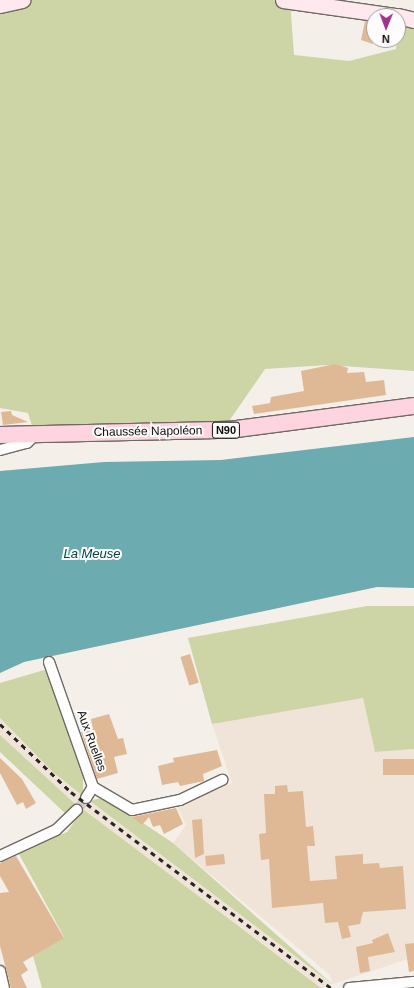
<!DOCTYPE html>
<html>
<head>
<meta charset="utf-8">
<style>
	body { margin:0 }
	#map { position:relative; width:414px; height:988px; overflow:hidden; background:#f5efe9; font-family:Arial,sans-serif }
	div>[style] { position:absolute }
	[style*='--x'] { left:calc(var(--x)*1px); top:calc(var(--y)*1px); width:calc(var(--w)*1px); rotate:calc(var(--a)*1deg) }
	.built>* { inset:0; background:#f0e4d8 }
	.green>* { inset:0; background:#cdd4a5 }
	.water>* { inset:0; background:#6cabb0 }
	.building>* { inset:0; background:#dfb995; transform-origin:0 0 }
	.street-tunnel>* { height:10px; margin-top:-5px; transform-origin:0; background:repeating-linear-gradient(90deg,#d2cdc8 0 10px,transparent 0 15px) }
	.roads { filter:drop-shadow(1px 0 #6f6964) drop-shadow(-1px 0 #6f6964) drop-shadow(0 1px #6f6964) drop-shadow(0 -1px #6f6964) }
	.street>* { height:10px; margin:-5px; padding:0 5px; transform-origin:5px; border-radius:5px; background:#fff }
	.secondary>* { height:15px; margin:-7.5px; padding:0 7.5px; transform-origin:7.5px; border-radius:7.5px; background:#ffe9ef }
	.primary>* { height:16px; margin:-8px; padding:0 8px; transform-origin:8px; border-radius:8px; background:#fed4e0 }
	.rail>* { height:3px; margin-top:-1.5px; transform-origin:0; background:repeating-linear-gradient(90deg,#272523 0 5px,transparent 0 10px) }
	span { translate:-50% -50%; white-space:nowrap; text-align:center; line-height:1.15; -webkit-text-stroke:4px #fefdfc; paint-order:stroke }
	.shield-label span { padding:1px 3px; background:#fefdfc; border:1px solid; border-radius:3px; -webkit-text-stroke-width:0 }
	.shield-label { font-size:11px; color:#0f0d0b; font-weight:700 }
	.street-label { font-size:12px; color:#0f0d0b }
	.water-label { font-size:13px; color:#024145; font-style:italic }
	.north { position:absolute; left:366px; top:8px; width:40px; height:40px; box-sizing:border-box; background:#fefdfc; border:1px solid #9e9d9c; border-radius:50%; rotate:181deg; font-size:11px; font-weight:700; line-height:16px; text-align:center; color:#0f0d0b }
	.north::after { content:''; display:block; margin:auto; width:14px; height:18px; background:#a4318d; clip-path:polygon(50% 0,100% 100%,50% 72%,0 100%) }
</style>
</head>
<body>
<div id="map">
	<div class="built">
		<i style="clip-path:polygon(363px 698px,375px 752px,414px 749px,414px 957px,321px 988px,72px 801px,0 735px,0 718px,53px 772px,83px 796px,332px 983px,330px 975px,173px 843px,186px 825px,177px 807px,232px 783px,212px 724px)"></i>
	</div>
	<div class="green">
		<i style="clip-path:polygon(22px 0,290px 0,294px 55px,349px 61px,396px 49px,400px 17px,414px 20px,414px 371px,328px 365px,265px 369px,227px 424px,33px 429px,28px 413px,0 408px,0 5px)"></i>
		<i style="clip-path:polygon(367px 606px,414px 606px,414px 749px,375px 752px,363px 698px,212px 724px,188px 638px)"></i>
		<i style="clip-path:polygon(44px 670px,50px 674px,83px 774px,83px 796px,53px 772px,0 718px,0 683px)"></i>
		<i style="clip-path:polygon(0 735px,72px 801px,321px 988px,42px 988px,33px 956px,64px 937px,19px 854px,67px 832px,81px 813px,74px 808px,67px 815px,0 752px)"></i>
		<i style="clip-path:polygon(104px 797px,173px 843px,332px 984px,90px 801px)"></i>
	</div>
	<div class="water">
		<i style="clip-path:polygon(414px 437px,414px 588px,377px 587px,24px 662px,0 673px,0 471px,104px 462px,221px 460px)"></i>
	</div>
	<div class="building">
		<i style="clip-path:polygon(365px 21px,374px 22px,373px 44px,361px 40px)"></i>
		<i style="clip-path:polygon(335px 364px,348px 368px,347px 373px,364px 372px,366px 382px,384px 380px,386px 395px,254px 414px,252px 406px,270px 403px,271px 397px,304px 391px,301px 371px)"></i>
		<i style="clip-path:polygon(11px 411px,12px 415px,28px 422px,3px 425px,1px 412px)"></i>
		<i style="left:190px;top:654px;width:30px;height:10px;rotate:73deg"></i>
		<i style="clip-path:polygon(109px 714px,118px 739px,123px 738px,127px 754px,114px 757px,118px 773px,97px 779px,81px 732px,93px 729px,91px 719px)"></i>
		<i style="clip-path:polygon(217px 750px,222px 766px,203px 774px,204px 781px,180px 786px,178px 782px,162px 785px,158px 766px,174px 762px,173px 758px)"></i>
		<i style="clip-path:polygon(0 758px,22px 779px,36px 803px,26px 809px,23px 802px,17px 805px,0 773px)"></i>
		<i style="left:414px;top:759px;width:16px;height:31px;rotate:90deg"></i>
		<i style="clip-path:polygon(287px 785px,288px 792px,303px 791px,306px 827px,313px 826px,315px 846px,307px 846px,310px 881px,337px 879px,335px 856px,363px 854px,363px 864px,379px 863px,380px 868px,403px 866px,406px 909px,363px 912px,360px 924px,348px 926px,351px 937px,342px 939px,338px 922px,325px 923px,323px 903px,272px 908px,269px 859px,261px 860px,259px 834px,266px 833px,264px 794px,275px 794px,275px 786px)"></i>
		<i style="clip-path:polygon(176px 808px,183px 824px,164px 834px,160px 825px,153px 827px,149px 817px,142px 825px,132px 817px)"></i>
		<i style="clip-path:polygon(202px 819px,204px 854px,195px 858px,192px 820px)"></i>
		<i style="left:224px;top:854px;width:10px;height:19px;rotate:84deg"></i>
		<i style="clip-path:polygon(16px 856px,64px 938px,23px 962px,28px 970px,21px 975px,27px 988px,11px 988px,0 946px,0 893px,9px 892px,0 876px,0 863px)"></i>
		<i style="clip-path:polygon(388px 933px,395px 952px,368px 957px,370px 971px,360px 973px,356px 947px,373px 943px,372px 940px)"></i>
		<i style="clip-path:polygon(414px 943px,414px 971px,409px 972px,405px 944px)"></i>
	</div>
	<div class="street-tunnel">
		<i style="--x:77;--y:810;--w:15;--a:-53"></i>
	</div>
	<div class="roads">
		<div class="street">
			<i style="--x:0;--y:450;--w:28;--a:-15"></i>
			<i style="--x:27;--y:443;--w:13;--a:-45"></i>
			<i style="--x:49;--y:662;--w:133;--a:70.6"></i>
			<i style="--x:93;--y:787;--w:45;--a:30.5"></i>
			<i style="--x:132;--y:810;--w:49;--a:-11.8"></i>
			<i style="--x:180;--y:800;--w:47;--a:-25.5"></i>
			<i style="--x:86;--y:798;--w:13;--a:-58"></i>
			<i style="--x:0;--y:856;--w:62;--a:-24.9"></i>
			<i style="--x:56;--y:830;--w:29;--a:-44"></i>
			<i style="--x:0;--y:971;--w:17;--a:77"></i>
			<i style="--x:349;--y:988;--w:65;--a:-5.3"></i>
		</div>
		<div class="secondary">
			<i style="--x:283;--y:0;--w:113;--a:8.1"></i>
			<i style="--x:0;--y:5;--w:23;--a:-13"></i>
			<i style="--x:398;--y:16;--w:16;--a:14"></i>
		</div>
		<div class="primary">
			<i style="--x:0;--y:435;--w:229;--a:-1.3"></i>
			<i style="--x:229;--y:430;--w:187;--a:-7.4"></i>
		</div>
	</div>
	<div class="rail">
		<i style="--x:0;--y:724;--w:98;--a:43.8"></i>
		<i style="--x:71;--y:792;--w:326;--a:37"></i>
	</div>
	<div class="shield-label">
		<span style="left:226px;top:430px">N90</span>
	</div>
	<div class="street-label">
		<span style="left:148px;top:432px;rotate:-1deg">Chaussée Napoléon</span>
		<span style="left:91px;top:741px;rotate:70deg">Aux Ruelles</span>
	</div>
	<div class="water-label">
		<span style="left:92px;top:554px">La Meuse</span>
	</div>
	<div class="north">N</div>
</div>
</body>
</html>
